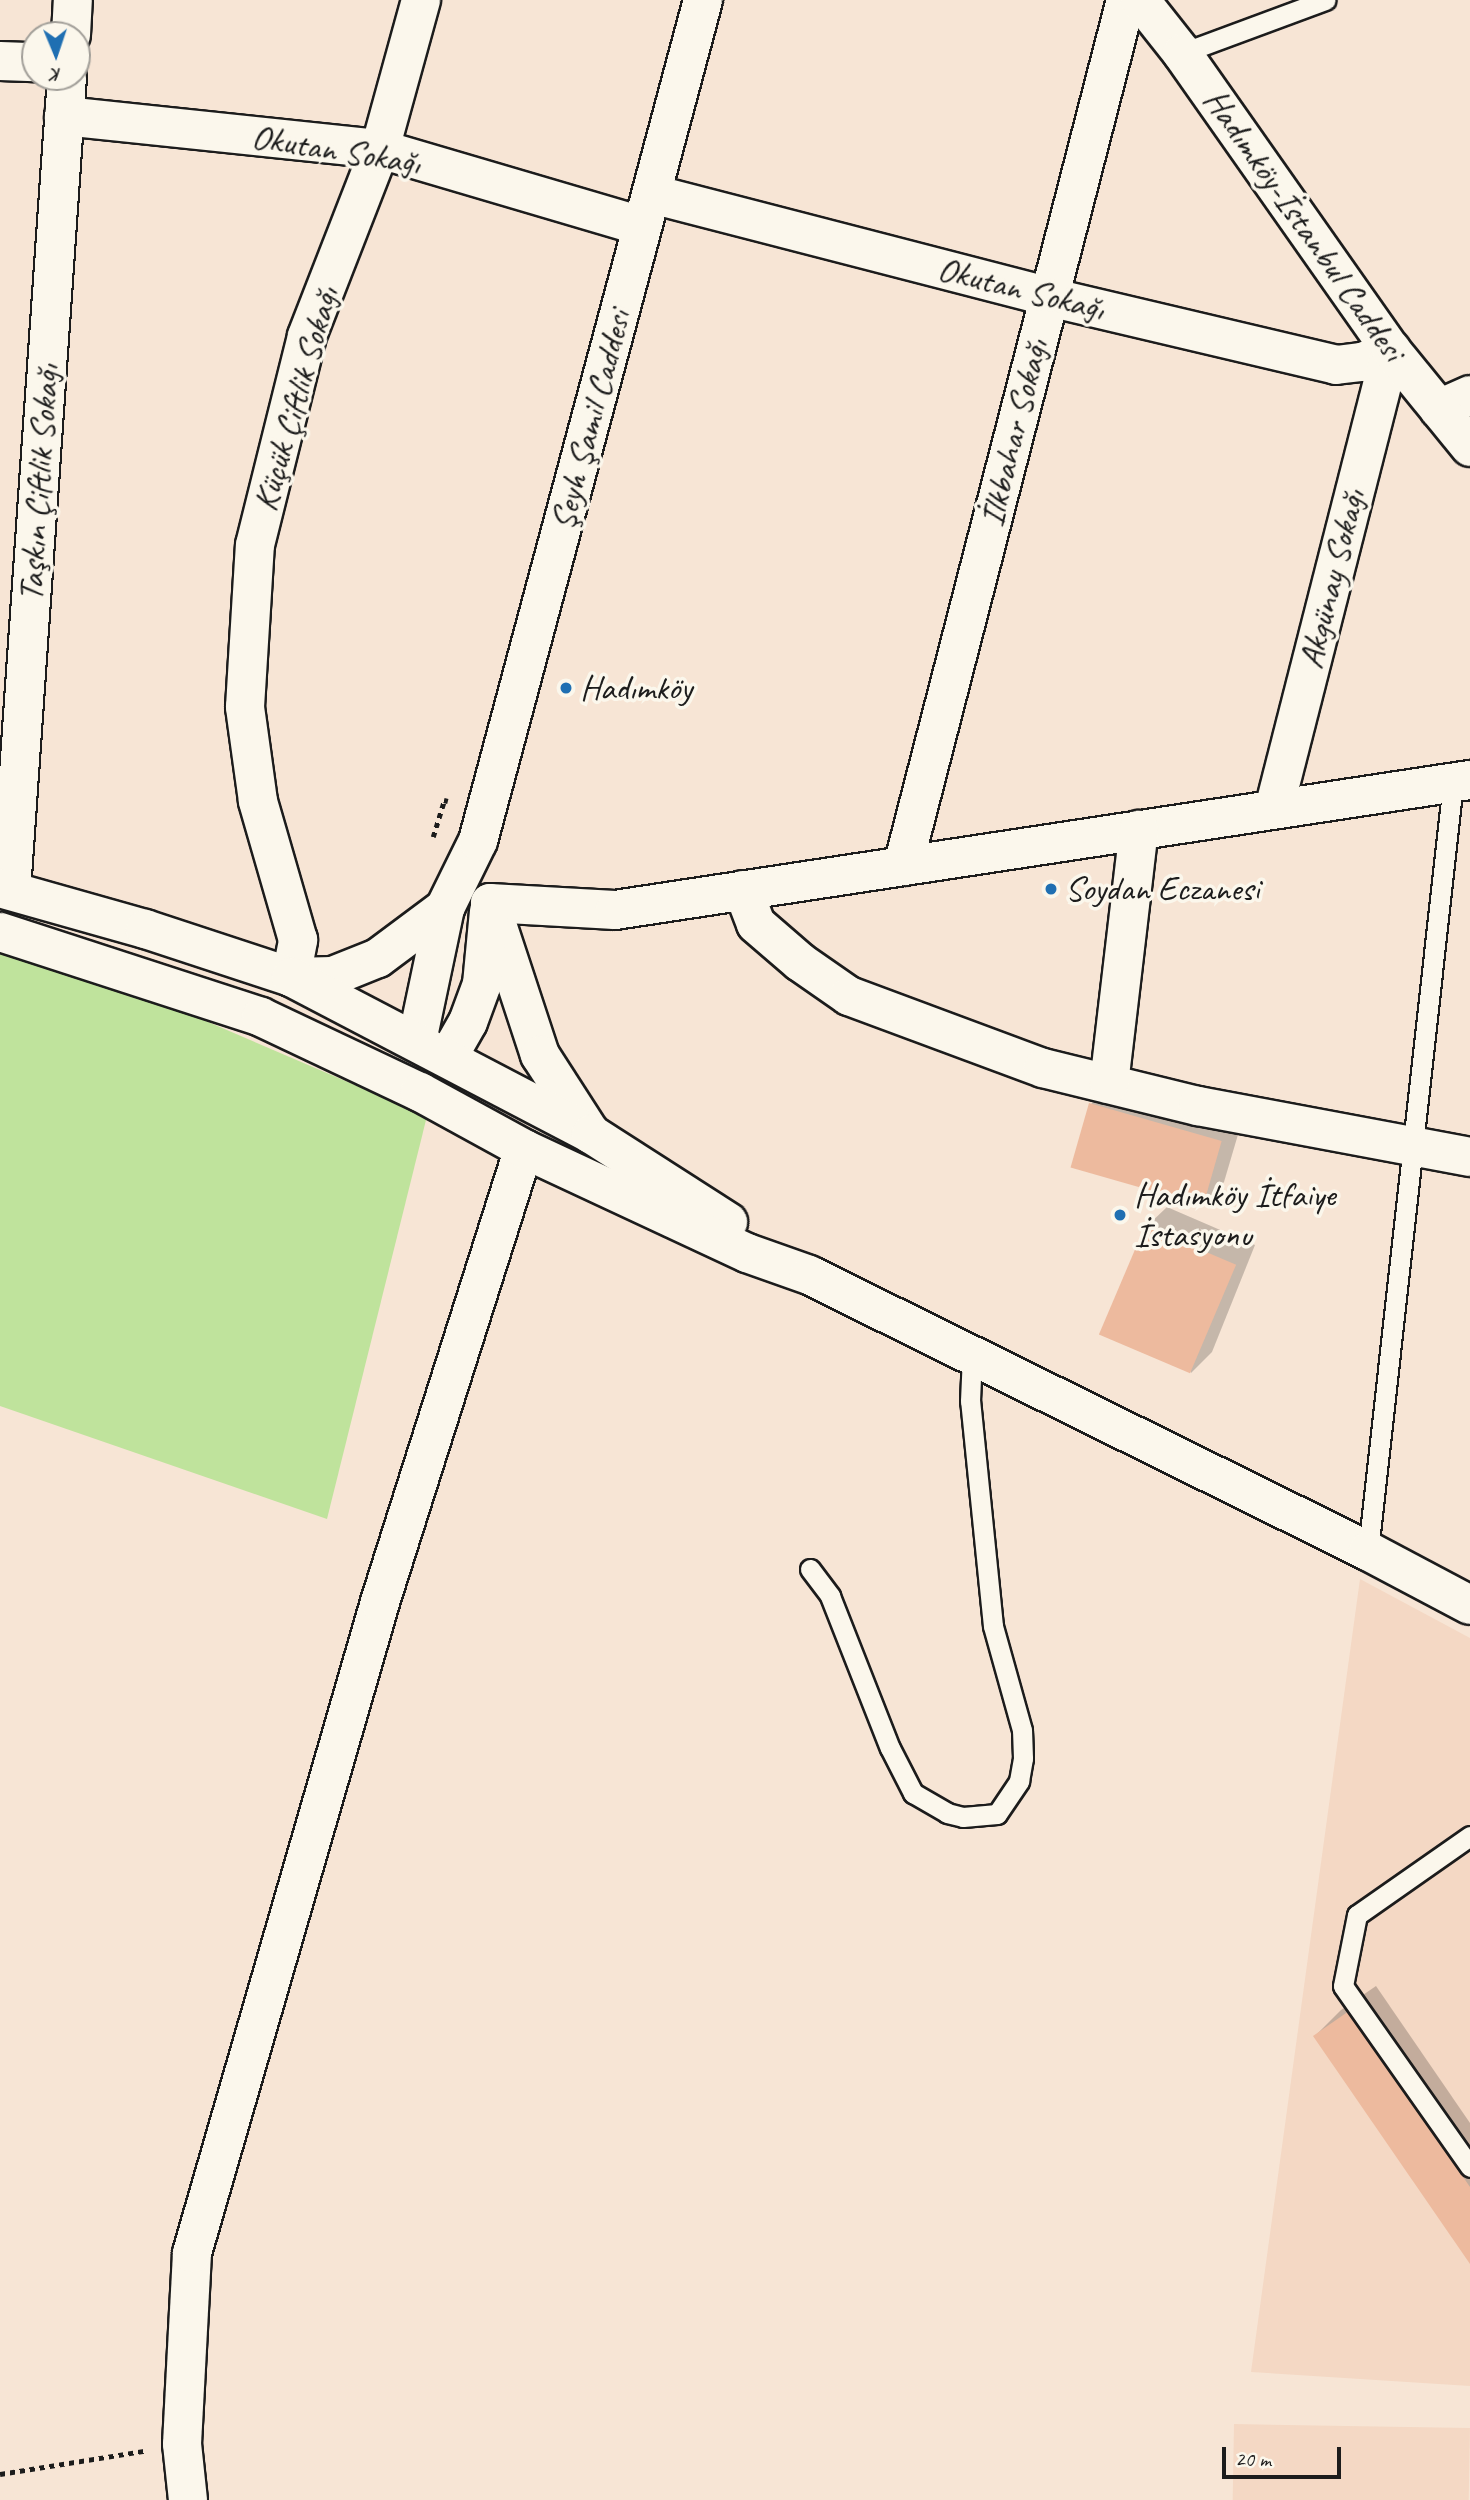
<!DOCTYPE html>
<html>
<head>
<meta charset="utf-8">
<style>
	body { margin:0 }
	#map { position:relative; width:1470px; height:2500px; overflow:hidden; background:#f7e5d5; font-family:Caveat,sans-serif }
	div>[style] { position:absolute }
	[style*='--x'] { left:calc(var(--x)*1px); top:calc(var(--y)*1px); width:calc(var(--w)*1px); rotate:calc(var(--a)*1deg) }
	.built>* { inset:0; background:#f4d8c4; transform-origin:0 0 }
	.green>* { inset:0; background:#bfe39c }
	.shadow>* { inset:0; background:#0003 }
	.building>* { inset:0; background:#edba9e; transform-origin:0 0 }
	.path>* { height:4.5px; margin-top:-2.25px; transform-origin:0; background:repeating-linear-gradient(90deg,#1c1c1c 0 5px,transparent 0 10px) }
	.roads { filter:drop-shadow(2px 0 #1c1c1c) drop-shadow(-2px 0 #1c1c1c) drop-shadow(0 2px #1c1c1c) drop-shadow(0 -2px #1c1c1c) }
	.service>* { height:19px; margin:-9.5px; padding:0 9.5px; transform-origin:9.5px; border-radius:9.5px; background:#fbf7ec }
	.minor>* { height:38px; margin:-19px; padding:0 19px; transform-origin:19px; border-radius:19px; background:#fbf7ec }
	.tertiary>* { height:38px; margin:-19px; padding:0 19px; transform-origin:19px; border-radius:19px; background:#fbf7ec }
	.secondary>* { height:38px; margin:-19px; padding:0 19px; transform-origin:19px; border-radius:19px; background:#fbf7ec }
	.primary>* { height:38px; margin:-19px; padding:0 19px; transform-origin:19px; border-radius:19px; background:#fbf7ec }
	.dots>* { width:19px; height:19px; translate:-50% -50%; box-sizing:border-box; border:4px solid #fbf7ec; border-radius:50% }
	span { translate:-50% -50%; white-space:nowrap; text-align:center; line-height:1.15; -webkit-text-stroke:7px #fbf7ec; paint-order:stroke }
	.street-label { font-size:35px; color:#1c1c1c }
	.poi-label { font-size:35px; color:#1c1c1c }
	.left { translate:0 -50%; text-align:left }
	.north { position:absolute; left:21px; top:21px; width:70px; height:70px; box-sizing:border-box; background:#fbf7ec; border:2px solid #a29f99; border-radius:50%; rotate:178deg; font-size:19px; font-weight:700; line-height:28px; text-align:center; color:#1c1c1c }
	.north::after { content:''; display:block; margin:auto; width:24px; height:32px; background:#1f6fb2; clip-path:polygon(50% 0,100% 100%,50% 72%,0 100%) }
	.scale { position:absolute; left:1222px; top:2447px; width:119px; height:32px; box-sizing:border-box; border:4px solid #1c1c1c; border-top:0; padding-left:9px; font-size:21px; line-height:24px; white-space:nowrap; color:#1c1c1c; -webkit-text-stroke:5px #fbf7ec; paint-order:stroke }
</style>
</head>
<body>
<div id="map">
	<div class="built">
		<i style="clip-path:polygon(1360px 1579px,1470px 1638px,1470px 2386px,1251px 2372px)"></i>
		<i style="left:1234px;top:2424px;width:236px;height:77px;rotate:1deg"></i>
	</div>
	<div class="green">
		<i style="clip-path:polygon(0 941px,36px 948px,427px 1116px,327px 1519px,0 1406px)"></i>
	</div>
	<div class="shadow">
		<i style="clip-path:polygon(1111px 1084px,1242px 1121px,1224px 1182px,1204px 1203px,1091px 1104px)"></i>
		<i style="clip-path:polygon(1167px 1207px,1255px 1245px,1212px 1352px,1191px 1373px,1146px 1227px)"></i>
		<i style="clip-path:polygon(1376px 1986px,1470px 2123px,1470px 2261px,1315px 2036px,1341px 2010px)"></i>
	</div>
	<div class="building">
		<i style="left:1089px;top:1103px;width:138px;height:67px;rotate:16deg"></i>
		<i style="left:1145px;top:1226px;width:99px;height:118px;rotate:23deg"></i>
		<i style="clip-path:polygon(1349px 2011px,1470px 2187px,1470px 2264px,1313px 2036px)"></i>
	</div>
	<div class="path">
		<i style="--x:433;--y:837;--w:39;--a:-73"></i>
		<i style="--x:444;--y:800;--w:4;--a:14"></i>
		<i style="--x:0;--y:2474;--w:146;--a:-9.1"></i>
	</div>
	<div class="roads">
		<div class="service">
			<i style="--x:1182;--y:53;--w:153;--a:-20.3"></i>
			<i style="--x:1368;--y:1551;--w:774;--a:-83.69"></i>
			<i style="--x:810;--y:1569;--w:34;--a:53"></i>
			<i style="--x:830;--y:1596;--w:163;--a:68.5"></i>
			<i style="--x:890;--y:1748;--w:51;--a:62.9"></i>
			<i style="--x:913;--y:1793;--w:39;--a:30"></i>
			<i style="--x:947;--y:1813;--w:16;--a:14"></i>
			<i style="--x:963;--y:1817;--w:34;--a:-5"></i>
			<i style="--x:997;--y:1814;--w:40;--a:-56"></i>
			<i style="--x:1019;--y:1781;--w:23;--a:-80"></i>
			<i style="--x:1023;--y:1758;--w:28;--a:-92"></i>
			<i style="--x:1022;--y:1730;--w:108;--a:-105.6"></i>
			<i style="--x:993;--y:1626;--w:226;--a:-95.8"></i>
			<i style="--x:970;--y:1401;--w:46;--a:-87.5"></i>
			<i style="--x:1470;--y:1836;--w:138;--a:145"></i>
			<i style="--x:1357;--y:1915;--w:72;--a:101.2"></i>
			<i style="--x:1343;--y:1986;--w:221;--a:54.9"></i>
		</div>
		<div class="minor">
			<i style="--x:71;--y:35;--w:35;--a:-87"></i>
			<i style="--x:0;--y:61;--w:35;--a:2"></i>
			<i style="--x:64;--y:116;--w:318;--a:6"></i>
			<i style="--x:380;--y:149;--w:273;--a:16.4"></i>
			<i style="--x:652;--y:194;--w:410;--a:14.5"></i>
			<i style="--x:1049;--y:297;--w:295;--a:13.3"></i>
			<i style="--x:1336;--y:365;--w:26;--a:-7"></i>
			<i style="--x:1362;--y:362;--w:31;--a:-22"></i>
			<i style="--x:1439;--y:409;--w:34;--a:-24"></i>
			<i style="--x:1274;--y:809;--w:474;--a:-75.7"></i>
			<i style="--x:903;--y:866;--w:894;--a:-75.56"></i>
			<i style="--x:11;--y:890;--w:815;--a:-86.06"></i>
			<i style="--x:743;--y:890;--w:36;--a:69"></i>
			<i style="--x:756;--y:924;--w:58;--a:40.8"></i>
			<i style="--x:800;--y:962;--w:60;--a:34.8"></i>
			<i style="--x:849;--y:996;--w:207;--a:20.4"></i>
			<i style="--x:1043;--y:1068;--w:160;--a:13.8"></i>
			<i style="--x:1198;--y:1106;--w:277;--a:10.6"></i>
			<i style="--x:490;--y:903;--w:125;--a:3.2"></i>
			<i style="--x:615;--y:910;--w:865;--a:-8.65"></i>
			<i style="--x:291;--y:977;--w:38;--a:-79"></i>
			<i style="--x:298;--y:940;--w:145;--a:-106.1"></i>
			<i style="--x:258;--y:801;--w:95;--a:-97.9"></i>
			<i style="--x:245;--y:707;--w:162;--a:-86.5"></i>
			<i style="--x:255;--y:545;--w:215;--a:-76"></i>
			<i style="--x:307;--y:336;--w:201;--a:-68.7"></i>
			<i style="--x:380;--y:149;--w:155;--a:-74.6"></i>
			<i style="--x:1109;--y:1084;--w:256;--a:-83.3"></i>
			<i style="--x:188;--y:2500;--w:56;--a:-96.1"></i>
			<i style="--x:182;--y:2444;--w:191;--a:-87"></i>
			<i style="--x:192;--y:2253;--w:678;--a:-73.89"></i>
			<i style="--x:380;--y:1602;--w:475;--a:-72.4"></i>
		</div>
		<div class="tertiary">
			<i style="--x:490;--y:903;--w:160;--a:71.8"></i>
			<i style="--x:540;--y:1055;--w:94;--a:57.2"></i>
			<i style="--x:291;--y:977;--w:42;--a:-1.4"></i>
			<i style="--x:333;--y:976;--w:48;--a:-21.8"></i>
			<i style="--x:378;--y:958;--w:84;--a:-36.7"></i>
			<i style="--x:417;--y:1041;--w:136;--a:-78.1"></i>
			<i style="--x:445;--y:908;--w:75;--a:-63.8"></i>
			<i style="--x:478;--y:841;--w:871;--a:-75.02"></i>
			<i style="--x:448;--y:1057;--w:40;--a:-60.3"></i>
			<i style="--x:468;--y:1022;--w:40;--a:-69.8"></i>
			<i style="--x:482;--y:984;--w:73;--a:-84.5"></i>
		</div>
		<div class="secondary">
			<i style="--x:0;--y:888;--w:151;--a:15.8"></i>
			<i style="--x:145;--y:929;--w:154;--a:18.2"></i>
			<i style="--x:291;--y:977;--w:339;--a:27.6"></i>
			<i style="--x:591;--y:1134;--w:163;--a:32.7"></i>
			<i style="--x:0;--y:932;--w:274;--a:18"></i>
			<i style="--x:261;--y:1017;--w:176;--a:25.3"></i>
			<i style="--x:420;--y:1092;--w:119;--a:28.7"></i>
			<i style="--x:524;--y:1149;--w:246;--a:25"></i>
			<i style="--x:747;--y:1253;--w:66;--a:19.5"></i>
			<i style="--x:809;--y:1275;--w:623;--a:26.28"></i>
			<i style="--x:1368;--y:1551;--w:115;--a:27.9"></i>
		</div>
		<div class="primary">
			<i style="--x:1140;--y:0;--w:68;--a:51.6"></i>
			<i style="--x:1182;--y:53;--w:363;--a:54.9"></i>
			<i style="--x:1391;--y:350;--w:125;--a:50.8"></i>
		</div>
	</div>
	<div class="dots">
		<i style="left:566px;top:688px;background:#1f6fb2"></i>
		<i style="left:1051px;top:889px;background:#1f6fb2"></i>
		<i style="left:1120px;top:1215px;background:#1f6fb2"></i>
	</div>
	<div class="street-label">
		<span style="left:336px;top:150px;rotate:9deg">Okutan Sokağı</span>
		<span style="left:1304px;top:225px;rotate:55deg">Hadımköy-İstanbul Caddesi</span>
		<span style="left:1021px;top:289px;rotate:14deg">Okutan Sokağı</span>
		<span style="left:296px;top:399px;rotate:-74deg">Küçük Çiftlik Sokağı</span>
		<span style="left:591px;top:420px;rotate:-75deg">Şeyh Şamil Caddesi</span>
		<span style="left:1014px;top:433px;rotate:-76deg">İlkbahar Sokağı</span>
		<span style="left:39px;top:483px;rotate:-86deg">Taşkın Çiftlik Sokağı</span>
		<span style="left:1332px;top:579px;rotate:-76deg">Akgünay Sokağı</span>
	</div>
	<div class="poi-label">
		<span class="left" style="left:580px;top:688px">Hadımköy</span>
		<span class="left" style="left:1065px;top:889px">Soydan Eczanesi</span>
		<span class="left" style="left:1134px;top:1215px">Hadımköy İtfaiye<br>İstasyonu</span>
	</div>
	<div class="north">K</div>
	<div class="scale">20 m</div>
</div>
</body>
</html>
